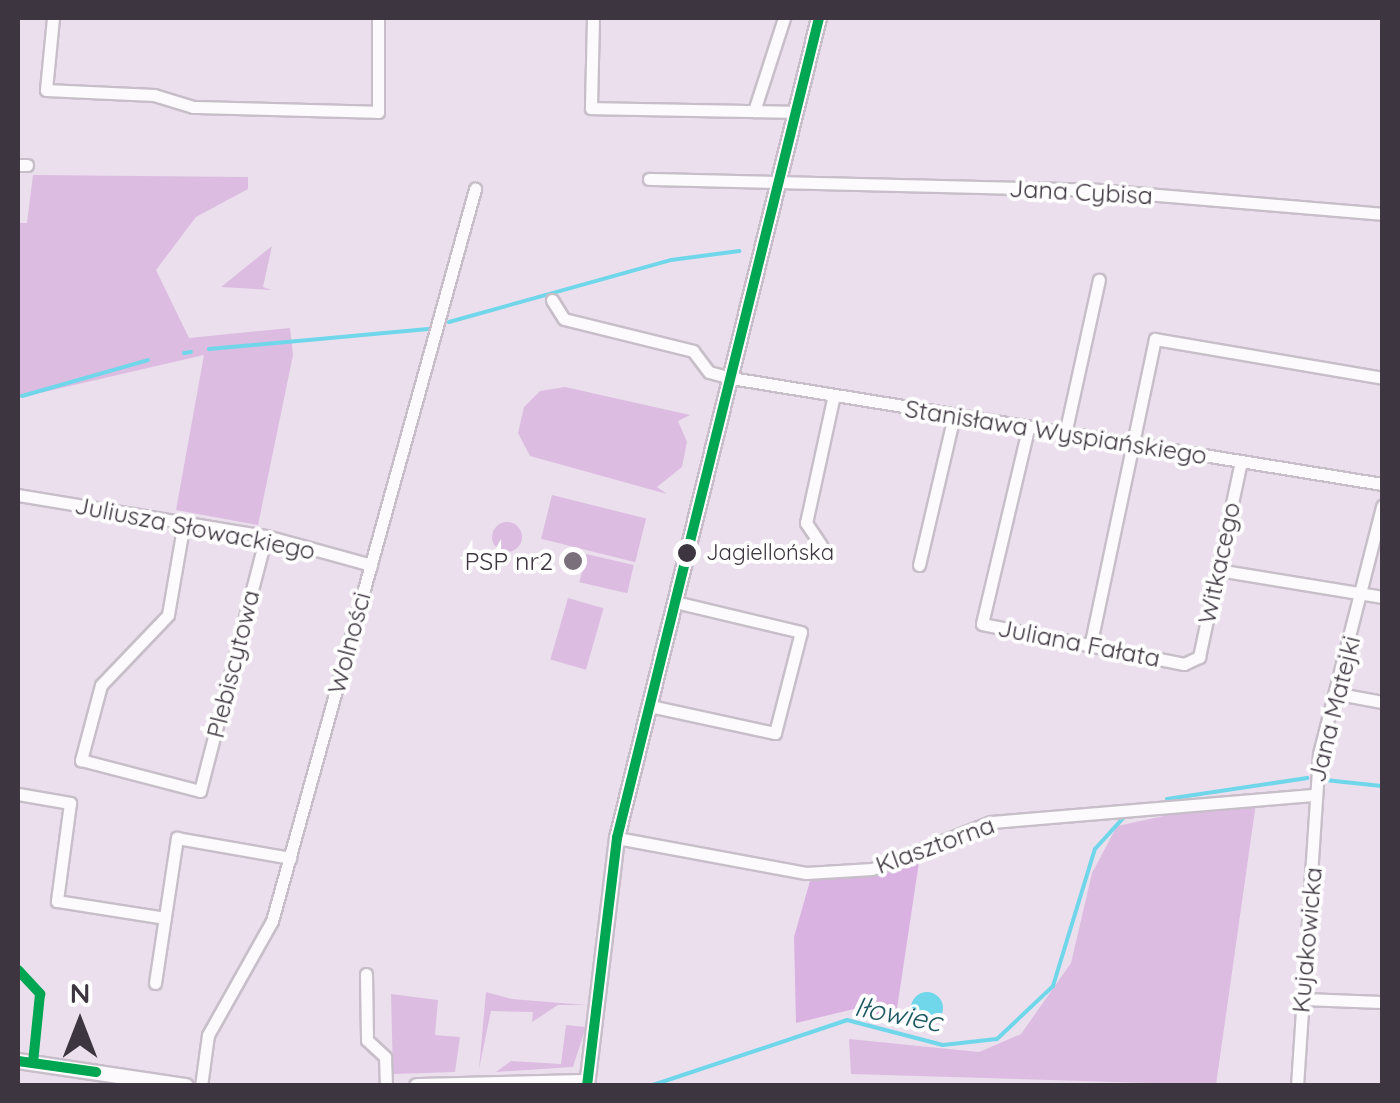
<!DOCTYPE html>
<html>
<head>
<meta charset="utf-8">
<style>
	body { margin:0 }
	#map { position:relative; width:1400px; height:1103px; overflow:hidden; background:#ebdfed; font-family:Quicksand,sans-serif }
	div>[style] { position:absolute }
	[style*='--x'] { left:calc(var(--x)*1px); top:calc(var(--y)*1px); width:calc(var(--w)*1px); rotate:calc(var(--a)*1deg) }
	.green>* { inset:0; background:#dcbde1; transform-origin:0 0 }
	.round { border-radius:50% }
	.forest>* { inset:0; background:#dab2e1 }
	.water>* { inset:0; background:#70d6ea }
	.stream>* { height:4px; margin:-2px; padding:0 2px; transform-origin:2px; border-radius:2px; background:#70d6ea }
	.roads { filter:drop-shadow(2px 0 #c7bec9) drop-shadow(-2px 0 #c7bec9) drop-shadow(0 2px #c7bec9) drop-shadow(0 -2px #c7bec9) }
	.minor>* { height:11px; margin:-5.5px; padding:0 5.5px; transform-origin:5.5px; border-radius:5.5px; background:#fcfafc }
	.tertiary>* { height:14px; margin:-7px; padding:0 7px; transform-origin:7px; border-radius:7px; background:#fcfafc }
	.bus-1>* { height:10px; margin:-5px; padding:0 5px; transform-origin:5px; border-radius:5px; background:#00a651 }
	.dots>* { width:28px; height:28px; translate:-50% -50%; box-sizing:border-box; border:5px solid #fff; border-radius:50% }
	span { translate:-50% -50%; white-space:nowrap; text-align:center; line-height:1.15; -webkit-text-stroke:8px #fff; paint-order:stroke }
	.bus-label { font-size:22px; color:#3d353f }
	.left { translate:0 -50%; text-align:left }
	.street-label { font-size:25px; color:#3d353f }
	.poi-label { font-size:25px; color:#3d353f }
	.right { translate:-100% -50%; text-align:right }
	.water-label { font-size:28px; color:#1e5963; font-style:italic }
	.frame { position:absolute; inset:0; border:20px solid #3d353f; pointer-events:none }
	.north { position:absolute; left:30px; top:973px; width:100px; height:100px; -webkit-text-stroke:8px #fff; paint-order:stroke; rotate:0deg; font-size:28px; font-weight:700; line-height:40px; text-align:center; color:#3d353f }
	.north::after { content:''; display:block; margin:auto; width:35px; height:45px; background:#3d353f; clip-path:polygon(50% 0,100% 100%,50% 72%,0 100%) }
</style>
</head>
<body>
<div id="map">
	<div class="green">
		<i style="clip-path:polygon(33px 175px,248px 177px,248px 189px,196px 217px,156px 270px,189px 338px,290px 328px,293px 355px,258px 525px,176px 510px,204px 355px,18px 398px,18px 223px,27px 223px)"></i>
		<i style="clip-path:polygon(272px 246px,263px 287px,272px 290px,221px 287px)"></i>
		<i style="clip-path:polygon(565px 387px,690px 415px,678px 421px,687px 442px,682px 467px,657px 487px,667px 494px,530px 456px,518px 433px,524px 407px,540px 391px)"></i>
		<i style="left:552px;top:495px;width:97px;height:45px;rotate:14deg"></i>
		<i class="round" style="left:492px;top:522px;width:30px;height:30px"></i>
		<i style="left:586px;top:554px;width:49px;height:29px;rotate:13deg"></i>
		<i style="left:568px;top:598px;width:37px;height:64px;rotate:16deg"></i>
		<i style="clip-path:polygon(1257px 796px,1216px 1085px,851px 1074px,849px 1039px,979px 1052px,1021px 1034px,1071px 963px,1092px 873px,1117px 826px)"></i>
		<i style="clip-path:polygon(486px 992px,512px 999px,586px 1005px,558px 1005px,532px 1022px,533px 1012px,491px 1011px,479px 1069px)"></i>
		<i style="clip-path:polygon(391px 994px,438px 1000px,435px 1035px,460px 1037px,455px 1072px,393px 1074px)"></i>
		<i style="clip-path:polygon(566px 1025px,586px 1027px,573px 1067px,496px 1072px,511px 1061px,561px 1064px)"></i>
	</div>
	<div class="forest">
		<i style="clip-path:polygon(919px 862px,895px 1022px,854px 1009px,796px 1023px,794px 937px,810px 881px)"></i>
	</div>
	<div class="water">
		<i class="round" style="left:911px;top:992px;width:32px;height:32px"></i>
	</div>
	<div class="stream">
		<i style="--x:449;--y:322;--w:230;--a:-15.6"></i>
		<i style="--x:671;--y:260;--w:69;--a:-7.5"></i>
		<i style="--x:209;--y:349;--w:220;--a:-5.2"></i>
		<i style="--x:184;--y:353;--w:7;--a:-8"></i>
		<i style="--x:22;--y:396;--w:131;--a:-15.9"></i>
		<i style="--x:1325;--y:780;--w:57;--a:6"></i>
		<i style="--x:1167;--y:799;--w:142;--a:-8.5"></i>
		<i style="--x:650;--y:1086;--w:208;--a:-18.5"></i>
		<i style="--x:847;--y:1020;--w:99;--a:14.6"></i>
		<i style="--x:943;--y:1045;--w:54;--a:-6.3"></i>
		<i style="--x:997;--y:1039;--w:77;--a:-43.4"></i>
		<i style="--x:1053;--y:986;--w:143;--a:-73"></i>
		<i style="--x:1095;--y:849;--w:45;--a:-47.7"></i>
	</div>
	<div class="roads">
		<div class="minor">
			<i style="--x:53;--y:18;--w:72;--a:95.6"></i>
			<i style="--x:46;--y:90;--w:108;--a:2.7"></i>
			<i style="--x:154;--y:95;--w:41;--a:17.1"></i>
			<i style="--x:193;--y:107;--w:185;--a:1.5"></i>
			<i style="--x:378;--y:112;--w:94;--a:-90"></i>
			<i style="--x:593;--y:18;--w:90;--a:91.3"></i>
			<i style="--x:591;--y:108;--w:205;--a:1.1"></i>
			<i style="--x:754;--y:111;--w:98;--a:-72.1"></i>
			<i style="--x:18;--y:165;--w:9;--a:0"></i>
			<i style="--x:649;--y:179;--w:449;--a:1.4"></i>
			<i style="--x:1098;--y:190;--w:285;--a:4.8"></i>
			<i style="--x:552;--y:300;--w:22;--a:58"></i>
			<i style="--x:564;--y:319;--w:133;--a:13.9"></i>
			<i style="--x:693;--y:351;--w:26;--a:53"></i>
			<i style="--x:709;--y:372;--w:23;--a:15"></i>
			<i style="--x:731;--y:378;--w:660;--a:9.25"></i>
			<i style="--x:1028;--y:429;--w:200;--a:103.3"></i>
			<i style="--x:982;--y:624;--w:206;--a:11.2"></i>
			<i style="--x:1184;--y:664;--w:17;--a:-25"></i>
			<i style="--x:1199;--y:657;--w:200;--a:-77.9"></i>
			<i style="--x:1065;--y:434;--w:158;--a:-77.6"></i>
			<i style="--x:18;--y:495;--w:251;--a:9.4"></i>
			<i style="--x:266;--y:536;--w:109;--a:15.4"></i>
			<i style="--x:184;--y:522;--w:94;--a:99.8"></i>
			<i style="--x:168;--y:615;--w:97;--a:133.7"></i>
			<i style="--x:101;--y:685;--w:78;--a:104.9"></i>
			<i style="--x:81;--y:760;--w:123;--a:14.6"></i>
			<i style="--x:200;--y:791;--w:263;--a:-75.5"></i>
			<i style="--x:821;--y:545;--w:27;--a:-124"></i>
			<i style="--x:806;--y:523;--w:131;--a:-77.7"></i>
			<i style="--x:919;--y:565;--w:153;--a:-76.8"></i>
			<i style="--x:1218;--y:570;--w:166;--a:9.3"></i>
			<i style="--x:1090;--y:647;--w:315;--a:-78.1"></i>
			<i style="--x:1155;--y:339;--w:230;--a:9.7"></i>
			<i style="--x:1339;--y:694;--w:44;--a:10.5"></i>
			<i style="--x:650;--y:706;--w:128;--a:12.2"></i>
			<i style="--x:775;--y:733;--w:104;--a:-75.6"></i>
			<i style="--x:801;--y:632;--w:130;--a:-166.6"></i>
			<i style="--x:18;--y:794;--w:53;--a:9.8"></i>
			<i style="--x:70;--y:803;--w:99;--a:97.6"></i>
			<i style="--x:57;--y:901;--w:109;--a:8.9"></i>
			<i style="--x:617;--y:838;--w:192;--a:10.5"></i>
			<i style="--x:806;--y:873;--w:66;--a:-3.5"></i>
			<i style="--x:872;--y:869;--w:128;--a:-21.6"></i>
			<i style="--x:991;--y:822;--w:323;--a:-4.8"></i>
			<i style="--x:366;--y:974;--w:66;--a:89.1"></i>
			<i style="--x:367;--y:1040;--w:25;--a:43"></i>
			<i style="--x:385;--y:1057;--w:29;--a:88"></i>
			<i style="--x:155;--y:983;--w:147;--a:-81.4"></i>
			<i style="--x:177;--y:838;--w:115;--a:10"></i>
			<i style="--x:1303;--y:999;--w:79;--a:2.2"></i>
			<i style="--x:201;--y:1086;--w:51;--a:-82.2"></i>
			<i style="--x:208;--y:1035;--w:131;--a:-60.7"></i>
			<i style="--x:272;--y:921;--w:760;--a:-74.5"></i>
			<i style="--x:1297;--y:1086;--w:333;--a:-86.2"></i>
			<i style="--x:1319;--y:754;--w:256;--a:-75.7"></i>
		</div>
		<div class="tertiary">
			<i style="--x:18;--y:1061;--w:170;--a:8.5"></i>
			<i style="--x:417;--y:1086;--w:169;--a:-1.4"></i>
			<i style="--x:587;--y:1086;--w:250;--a:-83.1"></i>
			<i style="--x:617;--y:838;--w:845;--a:-76.16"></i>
		</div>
	</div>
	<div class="bus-1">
		<i style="--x:18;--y:970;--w:33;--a:47"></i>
		<i style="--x:40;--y:994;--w:69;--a:95.8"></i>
		<i style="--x:18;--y:1061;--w:79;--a:8"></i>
		<i style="--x:587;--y:1086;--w:250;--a:-83.1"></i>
		<i style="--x:617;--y:838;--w:845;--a:-76.16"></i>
	</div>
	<div class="dots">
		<i style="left:687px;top:553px;background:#3d353f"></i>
		<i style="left:573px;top:561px;background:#7a707c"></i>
	</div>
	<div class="bus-label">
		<span class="left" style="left:706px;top:553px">Jagiellońska</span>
	</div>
	<div class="street-label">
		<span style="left:1081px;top:192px;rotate:3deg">Jana Cybisa</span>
		<span style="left:1056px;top:432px;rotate:9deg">Stanisława Wyspiańskiego</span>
		<span style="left:195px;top:528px;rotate:11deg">Juliusza Słowackiego</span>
		<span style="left:1219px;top:563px;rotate:-78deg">Witkacego</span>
		<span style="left:349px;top:643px;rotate:-75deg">Wolności</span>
		<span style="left:1079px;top:643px;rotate:11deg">Juliana Fałata</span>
		<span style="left:233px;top:664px;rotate:-76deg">Plebiscytowa</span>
		<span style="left:1334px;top:709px;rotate:-76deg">Jana Matejki</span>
		<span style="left:935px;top:845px;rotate:-20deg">Klasztorna</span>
		<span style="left:1307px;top:940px;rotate:-85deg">Kujakowicka</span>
	</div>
	<div class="poi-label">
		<span class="right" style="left:553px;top:561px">PSP nr2</span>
	</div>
	<div class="water-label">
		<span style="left:898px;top:1014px;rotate:11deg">Iłowiec</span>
	</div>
	<div class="frame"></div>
	<div class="north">N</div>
</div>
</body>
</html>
